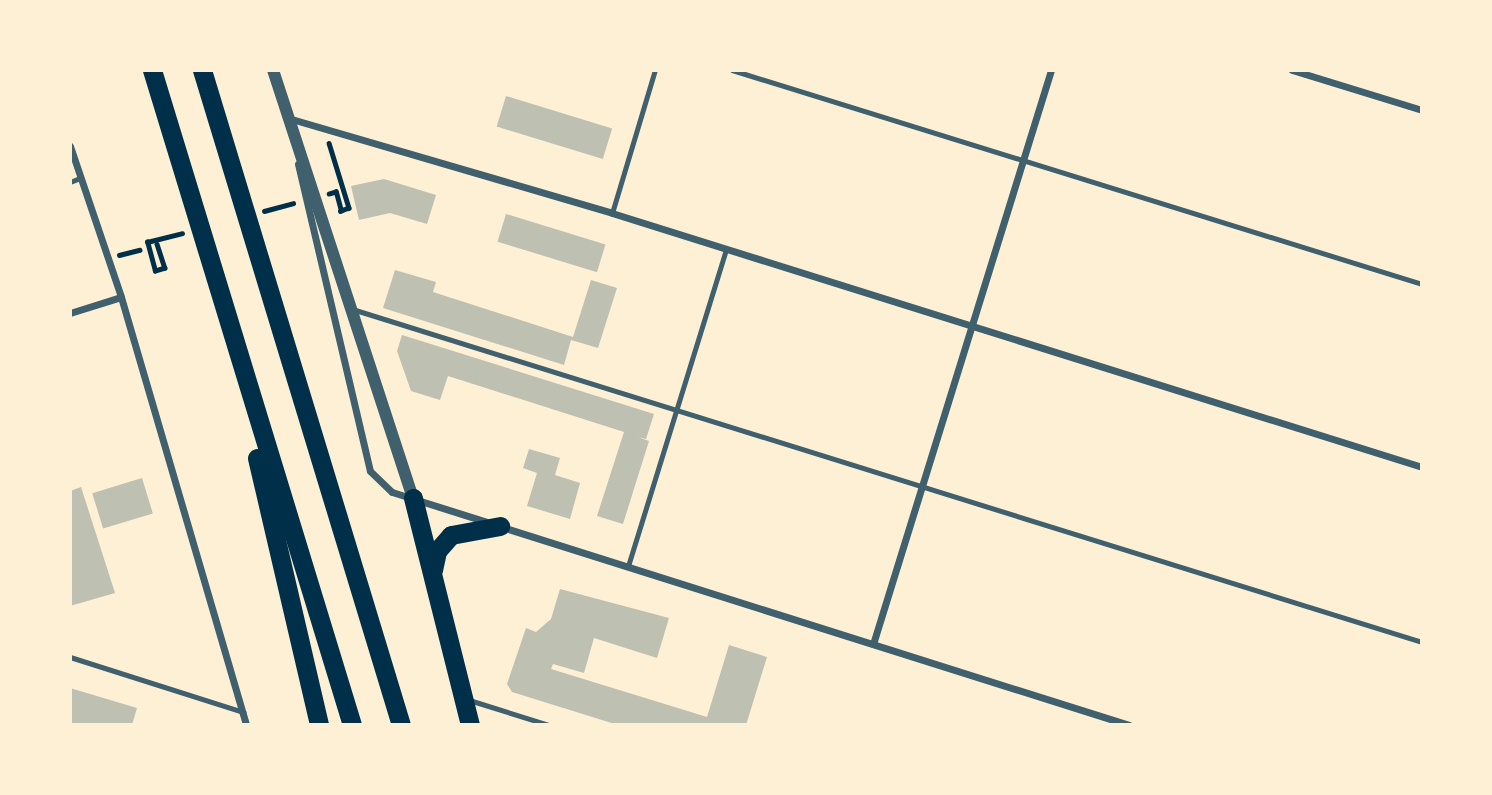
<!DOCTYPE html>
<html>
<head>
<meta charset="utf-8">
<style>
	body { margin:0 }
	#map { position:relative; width:1492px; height:795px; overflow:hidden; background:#fdf0d5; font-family:"Varela Round",sans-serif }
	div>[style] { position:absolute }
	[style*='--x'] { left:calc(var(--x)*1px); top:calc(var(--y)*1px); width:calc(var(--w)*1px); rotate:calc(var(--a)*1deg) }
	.building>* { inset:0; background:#bec0b2; transform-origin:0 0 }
	.path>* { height:4.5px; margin:-2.25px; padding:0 2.25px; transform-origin:2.25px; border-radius:2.25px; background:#003049 }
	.service>* { height:5px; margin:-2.5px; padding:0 2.5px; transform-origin:2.5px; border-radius:2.5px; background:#3f606c }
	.minor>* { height:7px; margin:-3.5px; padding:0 3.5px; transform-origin:3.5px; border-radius:3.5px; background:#3f606c }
	.tertiary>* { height:12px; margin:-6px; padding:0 6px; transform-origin:6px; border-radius:6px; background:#3f606c }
	.trunk>* { height:19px; margin:-9.5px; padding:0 9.5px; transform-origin:9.5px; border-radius:9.5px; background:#003049 }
	span { translate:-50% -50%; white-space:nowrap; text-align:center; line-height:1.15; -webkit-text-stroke:7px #fdf0d5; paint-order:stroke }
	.frame { position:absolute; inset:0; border:72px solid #fdf0d5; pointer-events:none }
</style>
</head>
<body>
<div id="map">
	<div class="building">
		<i style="left:506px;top:96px;width:111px;height:32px;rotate:17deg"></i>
		<i style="clip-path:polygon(384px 179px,436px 195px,427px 224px,390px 213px,359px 220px,351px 186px)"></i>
		<i style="left:506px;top:214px;width:104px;height:29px;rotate:17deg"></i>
		<i style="clip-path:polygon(395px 270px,436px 282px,433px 292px,573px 337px,591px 280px,617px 288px,598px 348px,571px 340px,564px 365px,383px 308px)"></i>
		<i style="clip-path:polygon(402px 335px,654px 414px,646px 439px,638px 437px,649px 441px,623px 524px,597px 516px,624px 432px,448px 376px,440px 400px,411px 391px,397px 351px)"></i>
		<i style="clip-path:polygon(529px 449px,560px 458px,555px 475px,580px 483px,570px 519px,527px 506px,537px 473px,523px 468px)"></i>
		<i style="left:142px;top:478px;width:37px;height:52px;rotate:73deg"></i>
		<i style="clip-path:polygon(81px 487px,115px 593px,70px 606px,70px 491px)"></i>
		<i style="clip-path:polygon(560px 589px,669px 618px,657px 658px,594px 638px,584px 673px,553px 664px,551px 669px,707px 717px,729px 645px,767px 657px,746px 725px,618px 725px,512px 692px,507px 684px,526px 628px,536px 632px,551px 619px)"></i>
		<i style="clip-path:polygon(70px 688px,137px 708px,132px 725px,70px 725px)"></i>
	</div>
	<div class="path">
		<i style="--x:329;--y:143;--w:68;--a:72.9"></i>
		<i style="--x:349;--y:208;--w:9;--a:159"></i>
		<i style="--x:341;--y:211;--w:20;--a:-105"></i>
		<i style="--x:336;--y:192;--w:7;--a:164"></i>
		<i style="--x:264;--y:211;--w:30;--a:-15"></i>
		<i style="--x:157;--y:244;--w:25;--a:72"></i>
		<i style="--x:165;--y:268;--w:10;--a:163"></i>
		<i style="--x:155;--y:271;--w:30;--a:-105"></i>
		<i style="--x:147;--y:242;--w:36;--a:-14"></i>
		<i style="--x:119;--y:255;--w:21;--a:-14"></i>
	</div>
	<div class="service">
		<i style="--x:732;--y:70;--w:722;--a:17.23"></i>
		<i style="--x:70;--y:182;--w:11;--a:-22"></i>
		<i style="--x:612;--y:213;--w:149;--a:-73.3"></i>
		<i style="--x:352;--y:309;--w:1121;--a:17.29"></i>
		<i style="--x:628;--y:566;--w:332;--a:-72.8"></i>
		<i style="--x:70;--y:657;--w:182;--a:17.6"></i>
		<i style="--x:469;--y:700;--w:84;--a:17.4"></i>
	</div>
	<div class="minor">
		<i style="--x:1292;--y:70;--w:136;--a:17.1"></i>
		<i style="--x:288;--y:118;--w:338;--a:16.3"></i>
		<i style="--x:612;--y:213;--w:849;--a:17.41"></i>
		<i style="--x:70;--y:146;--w:159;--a:71.3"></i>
		<i style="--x:121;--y:297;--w:446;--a:73.7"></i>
		<i style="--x:298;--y:164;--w:315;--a:76.8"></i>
		<i style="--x:370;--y:471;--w:30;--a:44"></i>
		<i style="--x:392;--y:492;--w:100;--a:17.5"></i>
		<i style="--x:70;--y:313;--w:53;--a:-17.4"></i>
		<i style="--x:502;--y:527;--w:658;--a:17.53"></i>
		<i style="--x:873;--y:644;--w:601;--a:-72.77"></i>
	</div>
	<div class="tertiary">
		<i style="--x:273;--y:70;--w:450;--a:71.9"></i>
	</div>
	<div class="trunk">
		<i style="--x:152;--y:70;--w:685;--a:73.02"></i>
		<i style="--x:202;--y:70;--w:685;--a:73.1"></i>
		<i style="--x:257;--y:458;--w:274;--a:76.9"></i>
		<i style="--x:413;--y:498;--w:234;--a:75.9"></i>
		<i style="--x:433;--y:570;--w:19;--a:-78"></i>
		<i style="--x:437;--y:551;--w:21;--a:-49"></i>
		<i style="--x:451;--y:535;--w:50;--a:-10.4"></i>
	</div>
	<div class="frame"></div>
</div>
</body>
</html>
